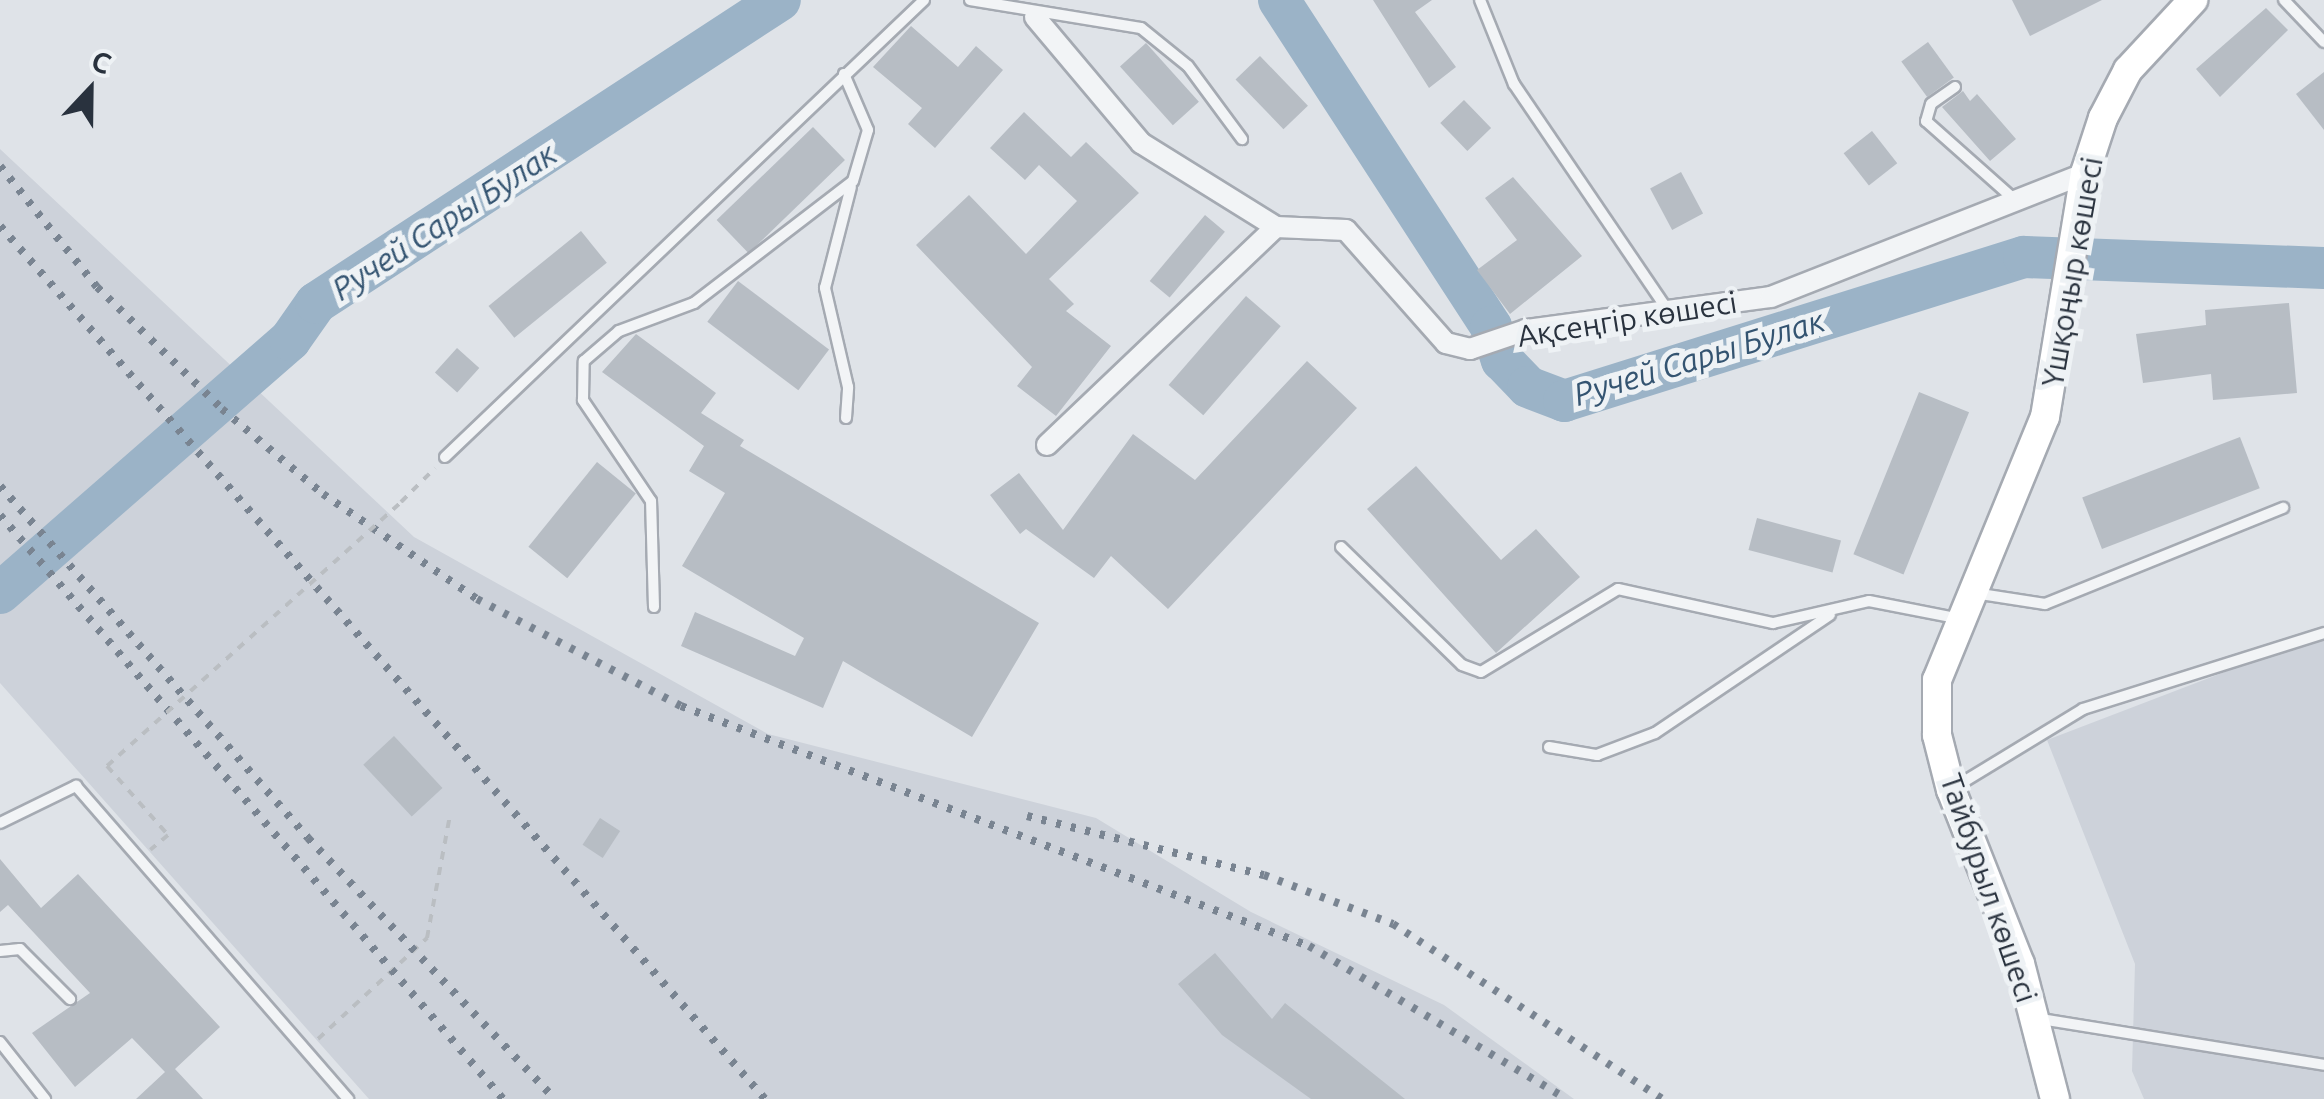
<!DOCTYPE html>
<html>
<head>
<meta charset="utf-8">
<style>
	body { margin:0 }
	#map { position:relative; width:2324px; height:1099px; overflow:hidden; background:#dfe3e8; font-family:Ubuntu,sans-serif }
	div>[style] { position:absolute }
	[style*='--x'] { left:calc(var(--x)*1px); top:calc(var(--y)*1px); width:calc(var(--w)*1px); rotate:calc(var(--a)*1deg) }
	.built>* { inset:0; background:#cdd2da }
	.river>* { height:42px; margin:-21px; padding:0 21px; transform-origin:21px; border-radius:21px; background:#9bb3c7 }
	.building>* { inset:0; background:#b7bdc4; transform-origin:0 0 }
	.path>* { height:4px; margin-top:-2px; transform-origin:0; background:repeating-linear-gradient(90deg,#babec2 0 8px,transparent 0 16px) }
	.roads { filter:drop-shadow(2px 0 #a5aab2) drop-shadow(-2px 0 #a5aab2) drop-shadow(0 2px #a5aab2) drop-shadow(0 -2px #a5aab2) }
	.lane>* { height:10px; margin:-5px; padding:0 5px; transform-origin:5px; border-radius:5px; background:#f2f4f6 }
	.street>* { height:20px; margin:-10px; padding:0 10px; transform-origin:10px; border-radius:10px; background:#f2f4f6 }
	.secondary>* { height:28px; margin:-14px; padding:0 14px; transform-origin:14px; border-radius:14px; background:#fff }
	.rail>* { height:8px; margin-top:-4px; transform-origin:0; background:repeating-linear-gradient(90deg,#798491 0 5px,transparent 0 15px) }
	.path-bridge>* { height:4px; margin-top:-2px; transform-origin:0; background:repeating-linear-gradient(90deg,#babec2 0 8px,transparent 0 16px) }
	span { translate:-50% -50%; white-space:nowrap; text-align:center; line-height:1.15; -webkit-text-stroke:10px #eef2f5; paint-order:stroke }
	.street-label { font-size:30px; color:#29323e }
	.water-label { font-size:32px; color:#345471; font-style:italic }
	.north { position:absolute; left:40px; top:40px; width:100px; height:100px; -webkit-text-stroke:8px #eef2f5; paint-order:stroke; rotate:22deg; font-size:28px; font-weight:700; line-height:40px; text-align:center; color:#29323e }
	.north::after { content:''; display:block; margin:auto; width:35px; height:45px; background:#29323e; clip-path:polygon(50% 0,100% 100%,50% 72%,0 100%) }
</style>
</head>
<body>
<div id="map">
	<div class="built">
		<i style="clip-path:polygon(0 149px,414px 537px,768px 734px,1096px 818px,1251px 912px,1444px 1005px,1574px 1099px,369px 1099px,0 683px)"></i>
		<i style="clip-path:polygon(2324px 634px,2324px 1099px,2144px 1099px,2132px 1071px,2135px 964px,2047px 740px)"></i>
	</div>
	<div class="river">
		<i style="--x:1279;--y:0;--w:390;--a:57"></i>
		<i style="--x:1491;--y:327;--w:35;--a:72"></i>
		<i style="--x:1502;--y:360;--w:37;--a:46"></i>
		<i style="--x:1528;--y:387;--w:39;--a:21"></i>
		<i style="--x:1564;--y:401;--w:482;--a:-17.4"></i>
		<i style="--x:2024;--y:257;--w:300;--a:2.1"></i>
		<i style="--x:0;--y:593;--w:385;--a:-41.1"></i>
		<i style="--x:290;--y:340;--w:45;--a:-54.9"></i>
		<i style="--x:316;--y:303;--w:554;--a:-33.15"></i>
	</div>
	<div class="building">
		<i style="clip-path:polygon(1373px 0,1432px 0,1415px 12px,1456px 67px,1429px 88px)"></i>
		<i style="clip-path:polygon(2012px 0,2102px 0,2030px 36px)"></i>
		<i style="clip-path:polygon(2266px 8px,2288px 30px,2220px 97px,2196px 69px)"></i>
		<i style="clip-path:polygon(911px 26px,958px 67px,976px 46px,1003px 70px,935px 148px,908px 124px,922px 108px,873px 67px)"></i>
		<i style="left:1928px;top:42px;width:44px;height:33px;rotate:54deg"></i>
		<i style="left:1146px;top:43px;width:79px;height:35px;rotate:48deg"></i>
		<i style="left:1260px;top:56px;width:69px;height:34px;rotate:46deg"></i>
		<i style="clip-path:polygon(2324px 72px,2324px 130px,2296px 94px)"></i>
		<i style="clip-path:polygon(1963px 91px,1970px 101px,1977px 94px,2016px 139px,1990px 161px,1942px 107px)"></i>
		<i style="left:1464px;top:100px;width:39px;height:33px;rotate:46deg"></i>
		<i style="clip-path:polygon(1024px 112px,1071px 157px,1086px 142px,1139px 193px,1049px 279px,1074px 304px,1066px 311px,1111px 346px,1056px 416px,1017px 386px,1032px 367px,916px 245px,969px 195px,1026px 254px,1077px 201px,1039px 165px,1025px 180px,990px 148px)"></i>
		<i style="left:813px;top:127px;width:46px;height:134px;rotate:46deg"></i>
		<i style="left:1872px;top:131px;width:41px;height:36px;rotate:52deg"></i>
		<i style="left:1681px;top:172px;width:47px;height:35px;rotate:62deg"></i>
		<i style="clip-path:polygon(1513px 177px,1582px 256px,1510px 314px,1477px 270px,1517px 240px,1485px 198px)"></i>
		<i style="left:1205px;top:215px;width:26px;height:86px;rotate:40deg"></i>
		<i style="left:581px;top:231px;width:41px;height:119px;rotate:51deg"></i>
		<i style="left:738px;top:281px;width:114px;height:51px;rotate:37deg"></i>
		<i style="left:1246px;top:296px;width:46px;height:118px;rotate:41deg"></i>
		<i style="clip-path:polygon(2289px 303px,2297px 393px,2213px 400px,2211px 374px,2143px 383px,2136px 334px,2206px 325px,2205px 310px)"></i>
		<i style="clip-path:polygon(636px 334px,716px 393px,701px 413px,744px 440px,740px 446px,1039px 623px,972px 737px,843px 661px,823px 708px,681px 646px,695px 612px,795px 656px,804px 638px,682px 566px,725px 493px,689px 471px,704px 446px,602px 372px)"></i>
		<i style="left:457px;top:348px;width:30px;height:33px;rotate:42deg"></i>
		<i style="clip-path:polygon(1307px 361px,1357px 408px,1168px 609px,1111px 556px,1094px 578px,1026px 529px,1020px 534px,990px 495px,1019px 473px,1063px 530px,1133px 434px,1195px 480px)"></i>
		<i style="left:1919px;top:392px;width:54px;height:175px;rotate:22deg"></i>
		<i style="left:2240px;top:437px;width:55px;height:169px;rotate:69deg"></i>
		<i style="left:597px;top:462px;width:50px;height:109px;rotate:39deg"></i>
		<i style="clip-path:polygon(1416px 466px,1501px 560px,1536px 529px,1580px 577px,1496px 653px,1367px 509px)"></i>
		<i style="left:1757px;top:518px;width:87px;height:33px;rotate:15deg"></i>
		<i style="left:394px;top:736px;width:71px;height:42px;rotate:47deg"></i>
		<i style="left:600px;top:818px;width:24px;height:32px;rotate:33deg"></i>
		<i style="clip-path:polygon(0 859px,41px 908px,78px 874px,220px 1027px,175px 1069px,203px 1099px,136px 1099px,165px 1072px,132px 1038px,75px 1087px,32px 1033px,90px 993px,8px 905px,0 912px)"></i>
		<i style="clip-path:polygon(1215px 953px,1272px 1019px,1285px 1003px,1405px 1099px,1311px 1099px,1222px 1035px,1178px 984px)"></i>
	</div>
	<div class="path">
		<i style="--x:401;--y:502;--w:48;--a:-45"></i>
		<i style="--x:107;--y:766;--w:92;--a:48.5"></i>
		<i style="--x:168;--y:835;--w:23;--a:140"></i>
		<i style="--x:318;--y:1039;--w:149;--a:-42.8"></i>
		<i style="--x:427;--y:938;--w:125;--a:-79.4"></i>
	</div>
	<div class="roads">
		<div class="lane">
			<i style="--x:970;--y:0;--w:173;--a:9.3"></i>
			<i style="--x:1141;--y:28;--w:60;--a:39"></i>
			<i style="--x:1188;--y:66;--w:91;--a:53.5"></i>
			<i style="--x:1480;--y:0;--w:91;--a:68"></i>
			<i style="--x:1514;--y:84;--w:271;--a:55.8"></i>
			<i style="--x:2284;--y:0;--w:58;--a:46.4"></i>
			<i style="--x:1955;--y:87;--w:29;--a:145"></i>
			<i style="--x:1931;--y:104;--w:18;--a:106"></i>
			<i style="--x:1926;--y:121;--w:119;--a:41.6"></i>
			<i style="--x:846;--y:418;--w:31;--a:-86"></i>
			<i style="--x:848;--y:387;--w:102;--a:-103.1"></i>
			<i style="--x:825;--y:288;--w:104;--a:-75.6"></i>
			<i style="--x:445;--y:457;--w:662;--a:-43.65"></i>
			<i style="--x:1341;--y:547;--w:169;--a:44.3"></i>
			<i style="--x:1462;--y:665;--w:20;--a:20"></i>
			<i style="--x:1481;--y:672;--w:160;--a:-31.2"></i>
			<i style="--x:1618;--y:589;--w:159;--a:12.4"></i>
			<i style="--x:1773;--y:623;--w:98;--a:-12.9"></i>
			<i style="--x:1869;--y:601;--w:89;--a:11.1"></i>
			<i style="--x:1974;--y:593;--w:72;--a:8.8"></i>
			<i style="--x:2045;--y:604;--w:257;--a:-22"></i>
			<i style="--x:654;--y:607;--w:106;--a:-91.6"></i>
			<i style="--x:651;--y:501;--w:122;--a:-124"></i>
			<i style="--x:583;--y:400;--w:39;--a:-89"></i>
			<i style="--x:584;--y:361;--w:46;--a:-40.6"></i>
			<i style="--x:619;--y:331;--w:80;--a:-20.5"></i>
			<i style="--x:694;--y:303;--w:200;--a:-37.5"></i>
			<i style="--x:853;--y:181;--w:53;--a:-73.6"></i>
			<i style="--x:868;--y:130;--w:61;--a:-113.2"></i>
			<i style="--x:1549;--y:747;--w:49;--a:9.5"></i>
			<i style="--x:1597;--y:755;--w:62;--a:-20.8"></i>
			<i style="--x:1655;--y:733;--w:211;--a:-34"></i>
			<i style="--x:1952;--y:789;--w:153;--a:-31.4"></i>
			<i style="--x:2083;--y:709;--w:253;--a:-17.5"></i>
			<i style="--x:0;--y:823;--w:85;--a:-26"></i>
			<i style="--x:76;--y:786;--w:415;--a:49"></i>
			<i style="--x:0;--y:951;--w:20;--a:-6"></i>
			<i style="--x:20;--y:949;--w:71;--a:45"></i>
			<i style="--x:2035;--y:1018;--w:293;--a:9.2"></i>
			<i style="--x:0;--y:1042;--w:73;--a:51.7"></i>
		</div>
		<div class="street">
			<i style="--x:1035;--y:17;--w:165;--a:49.9"></i>
			<i style="--x:1141;--y:143;--w:159;--a:31.9"></i>
			<i style="--x:1047;--y:445;--w:316;--a:-43.6"></i>
			<i style="--x:1276;--y:227;--w:70;--a:2.5"></i>
			<i style="--x:1346;--y:230;--w:151;--a:48.5"></i>
			<i style="--x:1446;--y:343;--w:25;--a:14"></i>
			<i style="--x:1470;--y:349;--w:59;--a:-18.7"></i>
			<i style="--x:1526;--y:330;--w:247;--a:-7.7"></i>
			<i style="--x:1771;--y:297;--w:338;--a:-21.5"></i>
		</div>
		<div class="secondary">
			<i style="--x:2055;--y:1099;--w:139;--a:-104.5"></i>
			<i style="--x:2020;--y:964;--w:187;--a:-111.6"></i>
			<i style="--x:1951;--y:790;--w:57;--a:-104.3"></i>
			<i style="--x:1937;--y:735;--w:55;--a:-90"></i>
			<i style="--x:1937;--y:680;--w:284;--a:-67.7"></i>
			<i style="--x:2045;--y:417;--w:247;--a:-80.7"></i>
			<i style="--x:2085;--y:173;--w:58;--a:-71.9"></i>
			<i style="--x:2103;--y:118;--w:54;--a:-62.5"></i>
			<i style="--x:2128;--y:70;--w:96;--a:-47.1"></i>
		</div>
	</div>
	<div class="rail">
		<i style="--x:0;--y:166;--w:155;--a:51.3"></i>
		<i style="--x:97;--y:287;--w:175;--a:44.3"></i>
		<i style="--x:222;--y:409;--w:132;--a:40.1"></i>
		<i style="--x:323;--y:494;--w:186;--a:34.3"></i>
		<i style="--x:477;--y:599;--w:230;--a:27.7"></i>
		<i style="--x:681;--y:706;--w:672;--a:20.92"></i>
		<i style="--x:1309;--y:946;--w:300;--a:30.7"></i>
		<i style="--x:0;--y:226;--w:1161;--a:48.77"></i>
		<i style="--x:0;--y:486;--w:468;--a:48.8"></i>
		<i style="--x:308;--y:838;--w:359;--a:46.6"></i>
		<i style="--x:0;--y:515;--w:771;--a:49.26"></i>
		<i style="--x:1027;--y:816;--w:244;--a:14"></i>
		<i style="--x:1264;--y:875;--w:138;--a:20.8"></i>
		<i style="--x:1393;--y:924;--w:321;--a:33"></i>
	</div>
	<div class="path-bridge">
		<i style="--x:107;--y:766;--w:395;--a:-41.9"></i>
	</div>
	<div class="street-label">
		<span style="left:2072px;top:272px;rotate:-80deg">Үшқоңыр көшесі</span>
		<span style="left:1627px;top:319px;rotate:-9deg">Ақсеңгір көшесі</span>
		<span style="left:1989px;top:888px;rotate:71deg">Тайбурыл көшесі</span>
	</div>
	<div class="water-label">
		<span style="left:444px;top:221px;rotate:-33deg">Ручей Сары Булак</span>
		<span style="left:1699px;top:357px;rotate:-17deg">Ручей Сары Булак</span>
	</div>
	<div class="north">С</div>
</div>
</body>
</html>
